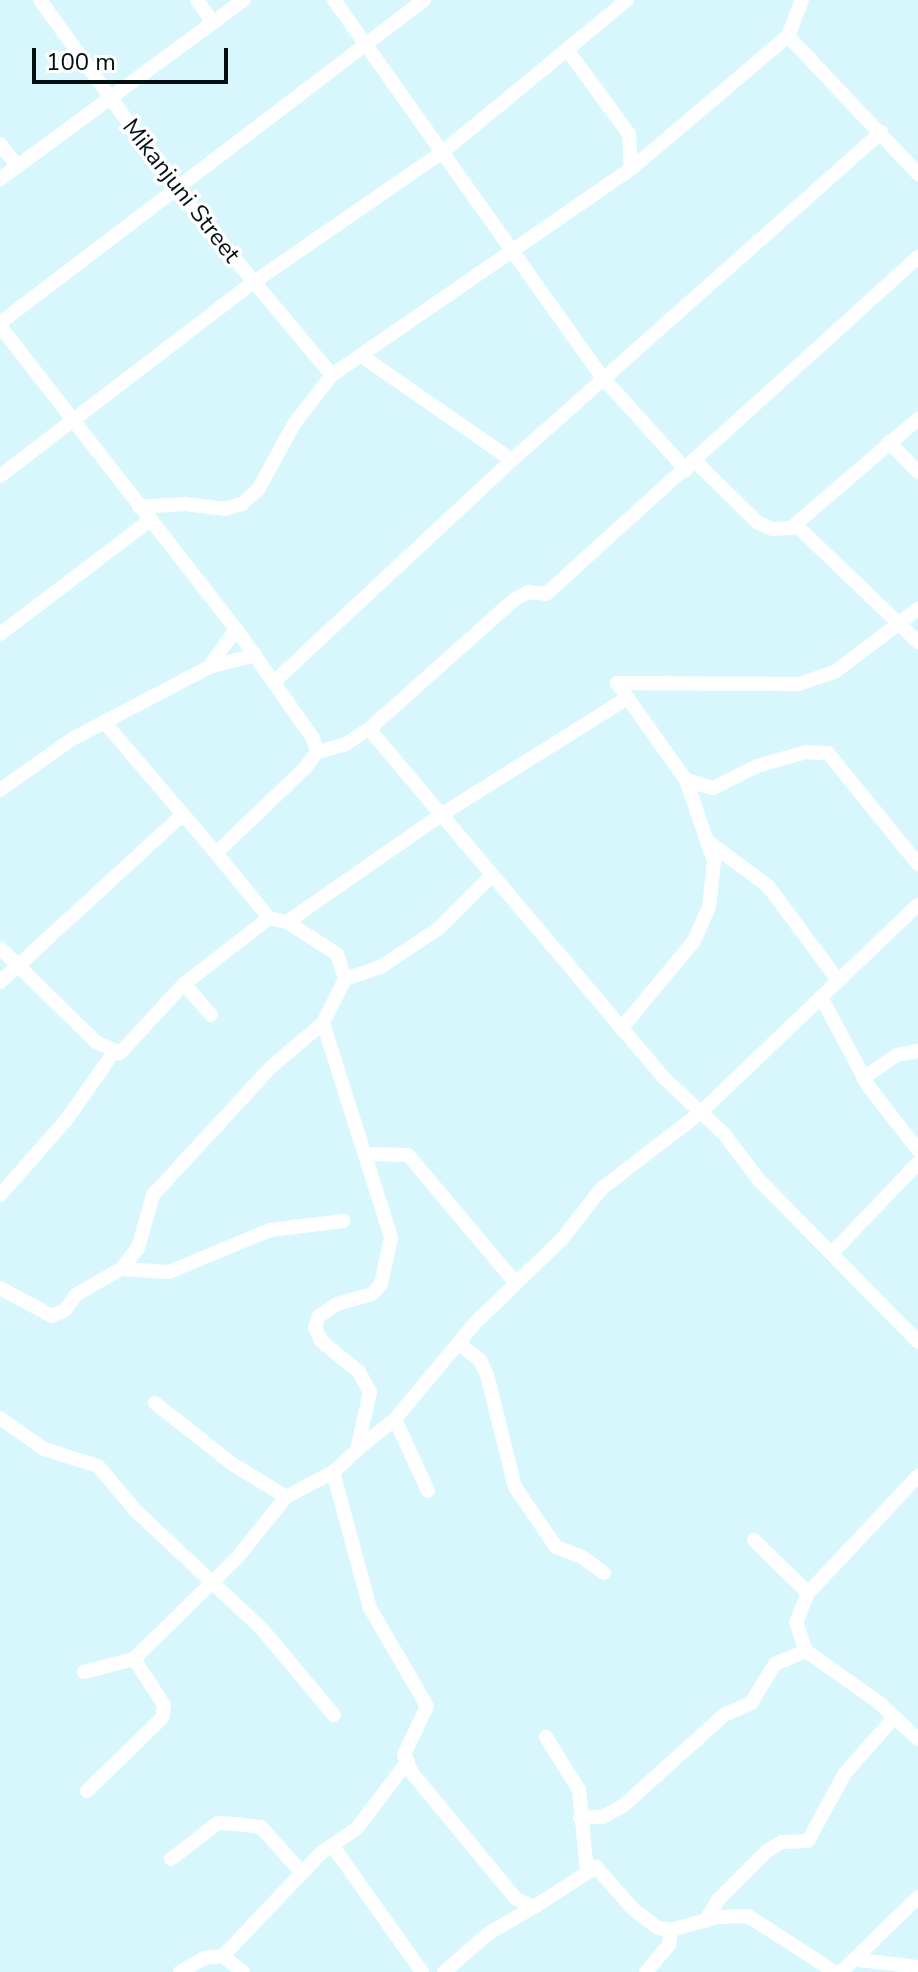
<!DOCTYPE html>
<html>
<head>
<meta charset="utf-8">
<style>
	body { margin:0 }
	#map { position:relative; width:918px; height:1972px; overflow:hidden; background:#d8f7fc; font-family:"Nunito Sans",sans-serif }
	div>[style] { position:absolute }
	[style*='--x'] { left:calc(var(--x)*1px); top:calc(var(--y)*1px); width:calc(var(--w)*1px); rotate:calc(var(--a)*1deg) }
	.street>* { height:14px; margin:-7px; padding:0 7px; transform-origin:7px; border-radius:7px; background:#fff }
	span { translate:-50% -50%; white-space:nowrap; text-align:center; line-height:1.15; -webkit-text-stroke:7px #fff; paint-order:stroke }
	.street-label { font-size:24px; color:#031012 }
	.scale { position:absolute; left:32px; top:48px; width:196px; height:36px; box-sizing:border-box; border:4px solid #031012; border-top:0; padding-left:10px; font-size:24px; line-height:28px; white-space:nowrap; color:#031012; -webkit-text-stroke:6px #fff; paint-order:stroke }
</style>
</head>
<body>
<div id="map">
	<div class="street">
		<i style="--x:40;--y:0;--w:236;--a:54.2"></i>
		<i style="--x:178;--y:191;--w:240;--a:50.1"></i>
		<i style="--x:197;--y:0;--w:28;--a:55"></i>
		<i style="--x:334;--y:0;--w:464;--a:54.6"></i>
		<i style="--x:603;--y:378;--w:124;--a:47.9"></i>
		<i style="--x:788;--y:36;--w:190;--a:46.7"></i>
		<i style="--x:568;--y:51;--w:103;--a:53.7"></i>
		<i style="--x:629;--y:134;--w:35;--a:87"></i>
		<i style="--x:0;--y:144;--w:28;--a:52"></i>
		<i style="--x:0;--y:179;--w:303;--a:-36.3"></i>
		<i style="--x:0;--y:323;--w:533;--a:-37.3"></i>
		<i style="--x:0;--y:326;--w:384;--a:52.1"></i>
		<i style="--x:236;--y:629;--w:133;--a:54.8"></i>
		<i style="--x:313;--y:738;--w:15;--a:74"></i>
		<i style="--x:317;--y:752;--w:20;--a:127"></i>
		<i style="--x:305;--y:768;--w:123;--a:136.3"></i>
		<i style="--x:216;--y:853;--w:84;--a:50.8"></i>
		<i style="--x:269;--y:918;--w:18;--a:13"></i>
		<i style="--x:287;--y:922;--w:59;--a:32.6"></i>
		<i style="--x:337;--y:954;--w:26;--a:72"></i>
		<i style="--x:345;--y:979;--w:49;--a:116.6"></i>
		<i style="--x:323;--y:1023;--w:225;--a:72.4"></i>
		<i style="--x:391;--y:1238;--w:47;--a:102.3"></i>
		<i style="--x:381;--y:1284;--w:13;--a:132"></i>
		<i style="--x:372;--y:1294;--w:36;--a:164"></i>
		<i style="--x:337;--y:1304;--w:22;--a:146"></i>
		<i style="--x:319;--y:1316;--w:12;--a:110"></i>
		<i style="--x:315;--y:1327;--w:15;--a:67"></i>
		<i style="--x:321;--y:1341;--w:49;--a:39.2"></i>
		<i style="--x:359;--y:1372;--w:23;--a:61"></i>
		<i style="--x:370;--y:1392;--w:59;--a:102.6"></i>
		<i style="--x:357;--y:1450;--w:33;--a:137"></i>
		<i style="--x:333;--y:1472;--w:53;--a:152"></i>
		<i style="--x:286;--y:1497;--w:78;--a:128.8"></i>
		<i style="--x:237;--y:1558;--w:144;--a:135.6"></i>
		<i style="--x:134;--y:1659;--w:52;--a:165.4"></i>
		<i style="--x:363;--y:357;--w:181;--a:34.7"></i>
		<i style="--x:889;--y:442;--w:42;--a:46"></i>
		<i style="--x:696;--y:462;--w:87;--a:44.5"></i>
		<i style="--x:758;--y:523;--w:16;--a:22"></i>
		<i style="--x:773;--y:529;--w:18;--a:-3"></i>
		<i style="--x:791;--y:528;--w:167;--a:-40.6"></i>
		<i style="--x:0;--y:476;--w:320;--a:-37.4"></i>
		<i style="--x:254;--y:282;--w:232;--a:-34.6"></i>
		<i style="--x:445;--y:150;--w:236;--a:-39.5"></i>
		<i style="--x:139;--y:507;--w:46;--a:-3.7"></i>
		<i style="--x:185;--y:504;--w:39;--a:7"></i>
		<i style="--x:224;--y:509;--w:19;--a:-16"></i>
		<i style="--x:242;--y:504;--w:23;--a:-43"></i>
		<i style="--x:259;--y:488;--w:73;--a:-61.3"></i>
		<i style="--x:294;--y:424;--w:62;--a:-52.2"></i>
		<i style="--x:332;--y:375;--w:363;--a:-34.6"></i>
		<i style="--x:631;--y:169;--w:206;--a:-40.3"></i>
		<i style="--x:788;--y:36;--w:39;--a:-69"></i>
		<i style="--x:797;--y:526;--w:168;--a:43.8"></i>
		<i style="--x:0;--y:634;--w:188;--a:-37.2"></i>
		<i style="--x:209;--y:667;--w:48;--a:-14.6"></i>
		<i style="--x:275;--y:681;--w:324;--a:-43"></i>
		<i style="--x:512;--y:460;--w:494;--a:-41.6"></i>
		<i style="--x:617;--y:683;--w:119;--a:54.6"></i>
		<i style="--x:686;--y:780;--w:87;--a:71.1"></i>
		<i style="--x:714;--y:862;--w:45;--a:96.3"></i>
		<i style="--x:709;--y:907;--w:37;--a:114"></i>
		<i style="--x:694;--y:941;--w:114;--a:129.7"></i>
		<i style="--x:617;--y:683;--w:182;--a:0.3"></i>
		<i style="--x:799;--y:684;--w:39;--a:-19"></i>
		<i style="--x:836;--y:671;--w:103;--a:-37.1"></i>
		<i style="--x:105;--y:723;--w:171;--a:49.5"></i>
		<i style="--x:369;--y:729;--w:456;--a:49.8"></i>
		<i style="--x:663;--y:1077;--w:83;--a:43.1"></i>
		<i style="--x:724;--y:1134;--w:58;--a:52.7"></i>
		<i style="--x:759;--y:1180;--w:227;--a:45.5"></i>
		<i style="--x:317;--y:752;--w:28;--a:-15"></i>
		<i style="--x:344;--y:745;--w:30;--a:-33"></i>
		<i style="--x:369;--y:729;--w:195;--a:-41.7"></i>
		<i style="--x:515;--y:599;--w:16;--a:-27"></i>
		<i style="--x:529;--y:592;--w:17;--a:7"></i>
		<i style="--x:546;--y:594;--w:502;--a:-42.17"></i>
		<i style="--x:686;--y:780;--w:28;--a:17"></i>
		<i style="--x:713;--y:788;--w:49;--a:-26.6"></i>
		<i style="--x:757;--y:766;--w:51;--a:-15.9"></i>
		<i style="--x:806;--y:752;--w:22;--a:3"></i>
		<i style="--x:828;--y:753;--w:143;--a:51"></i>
		<i style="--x:0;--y:790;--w:88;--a:-35.3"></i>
		<i style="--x:72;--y:739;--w:155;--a:-27.7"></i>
		<i style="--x:209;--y:667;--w:47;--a:-54.6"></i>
		<i style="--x:710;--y:843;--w:72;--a:36.6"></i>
		<i style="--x:768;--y:886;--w:116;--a:53.4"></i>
		<i style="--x:287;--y:922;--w:191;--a:-34.8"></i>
		<i style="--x:444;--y:813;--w:216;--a:-32.1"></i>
		<i style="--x:0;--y:948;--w:134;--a:44.4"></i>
		<i style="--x:96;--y:1042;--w:26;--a:25"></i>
		<i style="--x:120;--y:1053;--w:94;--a:-47.2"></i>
		<i style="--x:184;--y:984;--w:108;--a:-37.8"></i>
		<i style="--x:345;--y:979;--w:39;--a:-19"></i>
		<i style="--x:382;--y:966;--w:67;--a:-33.5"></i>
		<i style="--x:438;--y:929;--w:76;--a:-45"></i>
		<i style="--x:0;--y:982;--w:247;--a:-42.5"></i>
		<i style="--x:184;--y:984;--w:41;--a:48.9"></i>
		<i style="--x:821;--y:997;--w:102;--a:61.9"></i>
		<i style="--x:869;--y:1087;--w:80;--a:52.1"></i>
		<i style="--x:863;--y:1078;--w:41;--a:-34.1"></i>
		<i style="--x:897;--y:1055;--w:21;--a:-11"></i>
		<i style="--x:368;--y:1154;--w:40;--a:1.4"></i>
		<i style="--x:408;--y:1155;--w:166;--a:49.9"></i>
		<i style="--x:0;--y:1195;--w:101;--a:-48.6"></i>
		<i style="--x:67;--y:1119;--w:82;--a:-55"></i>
		<i style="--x:832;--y:1253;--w:124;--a:-46.3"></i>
		<i style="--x:121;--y:1269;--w:27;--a:-51"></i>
		<i style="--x:138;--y:1248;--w:55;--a:-74.2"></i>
		<i style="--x:153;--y:1195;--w:174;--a:-47.3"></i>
		<i style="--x:271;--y:1067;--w:68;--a:-40.2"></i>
		<i style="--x:0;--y:1288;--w:59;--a:28.3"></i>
		<i style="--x:52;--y:1316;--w:14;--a:-25"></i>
		<i style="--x:65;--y:1310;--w:20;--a:-53"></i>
		<i style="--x:77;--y:1294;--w:51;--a:-29.6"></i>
		<i style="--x:121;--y:1269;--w:48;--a:3.6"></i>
		<i style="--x:169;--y:1272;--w:109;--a:-22.6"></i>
		<i style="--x:270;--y:1230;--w:74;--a:-7"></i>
		<i style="--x:458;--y:1343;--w:28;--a:38"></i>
		<i style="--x:480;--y:1360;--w:17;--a:65"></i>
		<i style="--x:487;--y:1375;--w:115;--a:76"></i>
		<i style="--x:515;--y:1487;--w:73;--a:55.7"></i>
		<i style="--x:556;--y:1547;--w:28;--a:21"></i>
		<i style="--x:582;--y:1557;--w:27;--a:36"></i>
		<i style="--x:155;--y:1403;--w:97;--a:38.3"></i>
		<i style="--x:231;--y:1463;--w:65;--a:31.7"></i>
		<i style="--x:0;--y:1418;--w:54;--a:35.2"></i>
		<i style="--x:44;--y:1449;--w:57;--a:17.5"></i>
		<i style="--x:98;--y:1466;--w:60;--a:49.7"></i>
		<i style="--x:137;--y:1512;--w:171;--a:43.1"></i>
		<i style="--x:262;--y:1629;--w:112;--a:50.1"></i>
		<i style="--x:395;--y:1419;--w:79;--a:65.4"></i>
		<i style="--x:358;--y:1449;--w:48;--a:-39"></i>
		<i style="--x:395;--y:1419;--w:125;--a:-50.2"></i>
		<i style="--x:475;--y:1323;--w:121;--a:-44"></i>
		<i style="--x:562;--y:1239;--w:63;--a:-52"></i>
		<i style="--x:601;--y:1189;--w:125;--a:-37.5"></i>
		<i style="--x:700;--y:1113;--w:301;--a:-43.7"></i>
		<i style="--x:333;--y:1472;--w:141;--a:74.8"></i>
		<i style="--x:370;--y:1608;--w:113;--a:59.8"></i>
		<i style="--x:427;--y:1706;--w:54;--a:115.1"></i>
		<i style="--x:404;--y:1755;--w:21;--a:65"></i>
		<i style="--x:413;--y:1774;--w:162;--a:50.5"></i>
		<i style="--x:516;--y:1899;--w:20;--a:24"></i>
		<i style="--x:534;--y:1907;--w:74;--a:-32.8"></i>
		<i style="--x:596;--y:1867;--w:57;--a:48.5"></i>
		<i style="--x:634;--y:1910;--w:30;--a:37"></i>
		<i style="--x:658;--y:1928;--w:13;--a:9"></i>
		<i style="--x:671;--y:1930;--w:48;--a:-15.8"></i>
		<i style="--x:717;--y:1917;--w:31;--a:-2"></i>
		<i style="--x:748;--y:1916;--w:103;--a:32.8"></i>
		<i style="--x:918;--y:1476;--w:161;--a:133.2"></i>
		<i style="--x:808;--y:1593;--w:31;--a:112"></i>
		<i style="--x:796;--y:1622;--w:31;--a:71"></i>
		<i style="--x:806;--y:1651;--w:88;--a:35.3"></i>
		<i style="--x:878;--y:1702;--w:54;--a:42.8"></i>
		<i style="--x:754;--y:1540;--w:76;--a:44.5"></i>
		<i style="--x:546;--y:1737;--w:62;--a:58.1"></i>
		<i style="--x:579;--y:1790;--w:81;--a:84.4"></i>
		<i style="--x:87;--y:1791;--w:105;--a:-44.2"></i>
		<i style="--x:162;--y:1718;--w:13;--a:-81"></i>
		<i style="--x:164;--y:1705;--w:55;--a:-123.1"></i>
		<i style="--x:580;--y:1818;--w:22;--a:-3"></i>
		<i style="--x:602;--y:1817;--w:24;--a:-28"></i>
		<i style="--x:623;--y:1806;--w:136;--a:-42"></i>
		<i style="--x:724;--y:1715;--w:30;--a:-24"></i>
		<i style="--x:751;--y:1703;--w:46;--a:-58.4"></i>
		<i style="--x:775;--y:1664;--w:34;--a:-23"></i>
		<i style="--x:334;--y:1848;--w:152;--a:54.6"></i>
		<i style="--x:171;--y:1859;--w:59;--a:-37.5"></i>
		<i style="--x:218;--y:1823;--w:18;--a:3"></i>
		<i style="--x:236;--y:1824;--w:25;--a:7"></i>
		<i style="--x:261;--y:1827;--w:60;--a:48.4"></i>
		<i style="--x:705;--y:1921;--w:25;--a:-58"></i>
		<i style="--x:718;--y:1900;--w:69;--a:-45"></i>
		<i style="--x:767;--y:1851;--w:17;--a:-31"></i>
		<i style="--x:782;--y:1842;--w:26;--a:-2"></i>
		<i style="--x:808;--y:1841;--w:77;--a:-61.4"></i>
		<i style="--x:845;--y:1773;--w:72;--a:-48.4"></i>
		<i style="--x:223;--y:1956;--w:26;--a:39"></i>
		<i style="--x:859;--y:1960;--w:59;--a:6.8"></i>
		<i style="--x:180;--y:1972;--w:28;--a:-30"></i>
		<i style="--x:204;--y:1958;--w:19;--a:-6"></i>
		<i style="--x:223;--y:1956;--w:142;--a:-46.4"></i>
		<i style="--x:321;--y:1853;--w:44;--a:-34.8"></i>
		<i style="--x:357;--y:1828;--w:84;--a:-52.7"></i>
		<i style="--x:444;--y:1972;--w:60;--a:-40.9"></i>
		<i style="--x:489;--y:1933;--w:52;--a:-30"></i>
		<i style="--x:646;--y:1972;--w:35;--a:-50"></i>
		<i style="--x:669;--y:1945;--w:15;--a:-82"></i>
		<i style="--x:841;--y:1972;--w:107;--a:-44.2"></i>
	</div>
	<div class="street-label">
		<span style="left:181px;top:191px;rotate:52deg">Mikanjuni Street</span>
	</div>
	<div class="scale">100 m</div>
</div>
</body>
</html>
